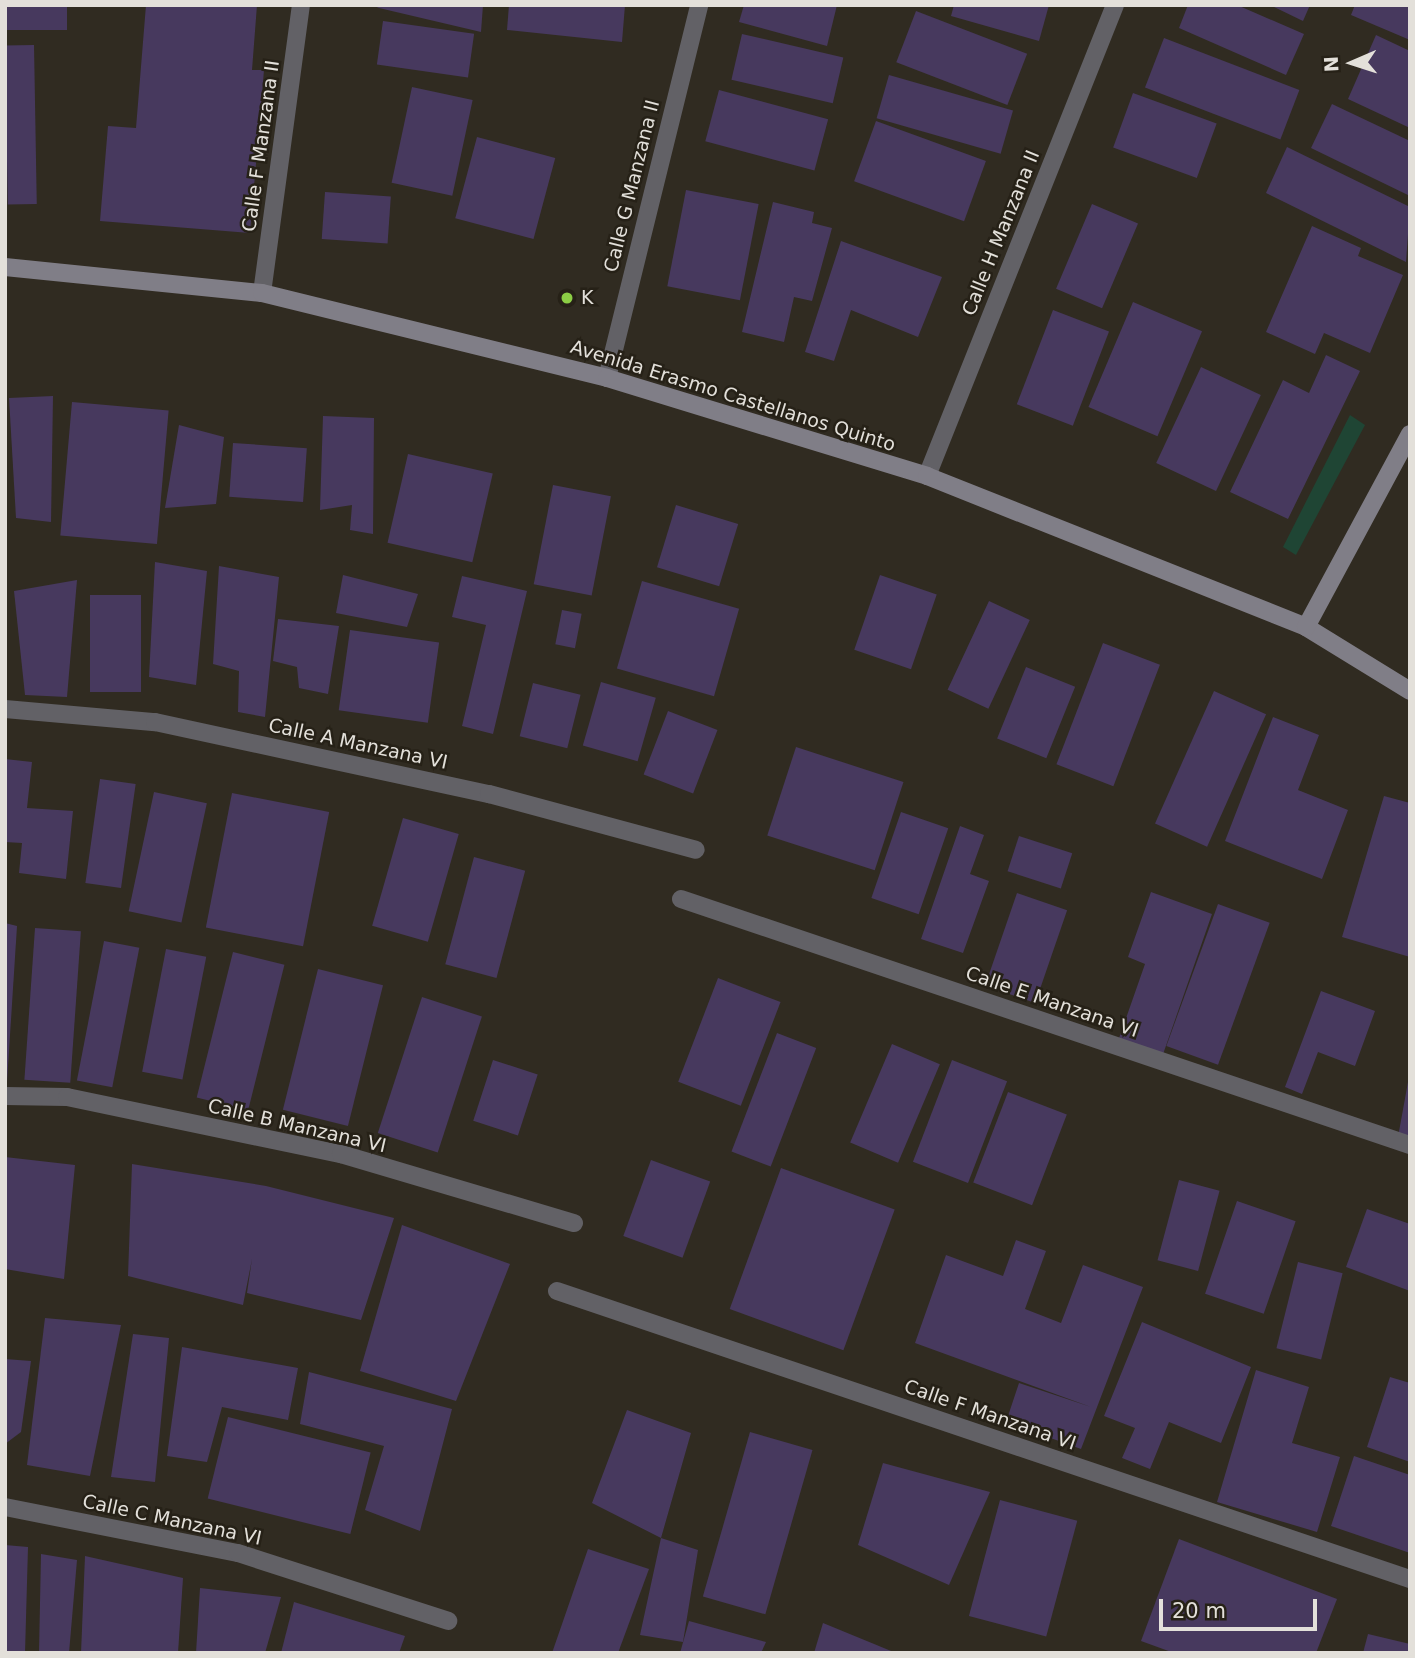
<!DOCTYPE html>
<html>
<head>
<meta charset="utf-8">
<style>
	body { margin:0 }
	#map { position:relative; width:1415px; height:1658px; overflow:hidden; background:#302b21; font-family:"DejaVu Sans",sans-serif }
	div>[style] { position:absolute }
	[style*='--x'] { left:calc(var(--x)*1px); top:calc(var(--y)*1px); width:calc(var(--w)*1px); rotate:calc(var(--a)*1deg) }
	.green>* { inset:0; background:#1f4534 }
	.building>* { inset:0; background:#47395e; transform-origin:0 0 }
	.street>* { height:18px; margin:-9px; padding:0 9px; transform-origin:9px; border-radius:9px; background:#626166 }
	.secondary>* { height:18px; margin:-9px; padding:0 9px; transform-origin:9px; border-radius:9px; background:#807e87 }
	.dots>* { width:19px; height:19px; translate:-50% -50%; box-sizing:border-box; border:4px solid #262117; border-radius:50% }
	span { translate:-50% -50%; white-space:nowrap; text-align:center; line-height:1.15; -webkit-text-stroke:5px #262117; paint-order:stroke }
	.street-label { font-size:19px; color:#e3e0da }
	.poi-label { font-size:19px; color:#e3e0da }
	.left { translate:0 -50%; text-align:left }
	.frame { position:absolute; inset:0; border:7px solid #e3e0da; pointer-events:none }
	.north { position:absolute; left:1317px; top:28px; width:70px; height:70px; -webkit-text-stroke:5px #262117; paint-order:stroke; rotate:267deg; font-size:19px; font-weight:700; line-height:28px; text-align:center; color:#e3e0da }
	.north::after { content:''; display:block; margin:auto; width:24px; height:32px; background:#e3e0da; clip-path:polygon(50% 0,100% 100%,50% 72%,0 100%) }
	.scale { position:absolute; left:1159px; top:1599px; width:158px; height:32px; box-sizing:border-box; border:4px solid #e3e0da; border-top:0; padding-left:9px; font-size:21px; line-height:24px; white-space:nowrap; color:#e3e0da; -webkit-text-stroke:5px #262117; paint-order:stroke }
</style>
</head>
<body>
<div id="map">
	<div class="green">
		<i style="clip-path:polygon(1350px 415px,1365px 425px,1296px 555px,1283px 547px)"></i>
	</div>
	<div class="building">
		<i style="left:5px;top:5px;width:62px;height:25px"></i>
		<i style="clip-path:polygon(146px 5px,257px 5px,252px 70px,264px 70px,250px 233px,100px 221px,108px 126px,136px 128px)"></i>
		<i style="clip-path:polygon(372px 5px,483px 5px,481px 32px,379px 8px)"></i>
		<i style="clip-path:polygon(509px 5px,625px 5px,622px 42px,507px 30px)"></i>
		<i style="clip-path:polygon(744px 5px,837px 5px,827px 46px,739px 22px)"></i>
		<i style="clip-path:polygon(954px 5px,1049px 5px,1039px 41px,951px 16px)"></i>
		<i style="clip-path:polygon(1188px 5px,1237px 5px,1304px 34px,1286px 75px,1179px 28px)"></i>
		<i style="clip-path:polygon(1270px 5px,1310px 5px,1303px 21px)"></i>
		<i style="clip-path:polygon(1355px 5px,1410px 5px,1410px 40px,1351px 15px)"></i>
		<i style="left:916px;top:11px;width:119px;height:55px;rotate:21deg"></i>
		<i style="left:383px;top:21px;width:92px;height:44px;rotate:8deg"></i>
		<i style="left:742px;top:34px;width:104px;height:47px;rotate:13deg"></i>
		<i style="clip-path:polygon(1376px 35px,1410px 51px,1410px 128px,1348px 99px)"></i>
		<i style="left:1164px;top:38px;width:145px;height:53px;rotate:21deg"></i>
		<i style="left:34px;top:45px;width:159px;height:29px;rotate:89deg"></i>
		<i style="left:889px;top:75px;width:129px;height:45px;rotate:16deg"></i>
		<i style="left:412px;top:87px;width:62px;height:98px;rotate:12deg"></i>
		<i style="left:719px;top:90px;width:113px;height:53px;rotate:15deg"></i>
		<i style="left:1133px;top:93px;width:89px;height:58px;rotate:20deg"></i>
		<i style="clip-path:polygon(1332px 104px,1410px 141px,1410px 196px,1311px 148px)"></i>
		<i style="left:876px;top:121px;width:117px;height:64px;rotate:20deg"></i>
		<i style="left:477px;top:137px;width:81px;height:84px;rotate:15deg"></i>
		<i style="clip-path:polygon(1287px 147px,1410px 207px,1406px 262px,1266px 193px)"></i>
		<i style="left:686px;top:190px;width:74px;height:98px;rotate:11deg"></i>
		<i style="left:325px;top:192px;width:66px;height:47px;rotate:4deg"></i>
		<i style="clip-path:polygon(773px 202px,814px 212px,812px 223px,832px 228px,812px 301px,794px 297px,784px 342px,742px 332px)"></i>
		<i style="left:1092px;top:204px;width:50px;height:92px;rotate:23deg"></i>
		<i style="clip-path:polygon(1312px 226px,1361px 248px,1358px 256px,1403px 275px,1370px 353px,1324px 333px,1315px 354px,1266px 332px)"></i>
		<i style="clip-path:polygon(841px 241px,942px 277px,918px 337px,851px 310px,834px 361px,805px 352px)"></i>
		<i style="left:1133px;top:302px;width:75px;height:114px;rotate:23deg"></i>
		<i style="left:1053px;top:310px;width:60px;height:101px;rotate:21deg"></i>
		<i style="clip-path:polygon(1326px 355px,1360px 371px,1288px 519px,1230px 492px,1283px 380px,1309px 393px)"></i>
		<i style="left:1201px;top:367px;width:66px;height:106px;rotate:25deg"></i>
		<i style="clip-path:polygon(53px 396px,51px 522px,16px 518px,9px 398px)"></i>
		<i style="left:72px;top:402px;width:97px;height:134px;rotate:5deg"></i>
		<i style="clip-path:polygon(323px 416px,374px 418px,373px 534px,350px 530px,352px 505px,320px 510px)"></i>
		<i style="clip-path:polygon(179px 425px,224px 437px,216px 504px,165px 508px)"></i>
		<i style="left:233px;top:443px;width:74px;height:54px;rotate:4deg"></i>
		<i style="left:408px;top:454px;width:87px;height:91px;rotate:13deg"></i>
		<i style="left:553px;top:485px;width:59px;height:101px;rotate:11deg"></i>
		<i style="left:676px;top:505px;width:65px;height:65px;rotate:17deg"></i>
		<i style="clip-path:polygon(155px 562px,207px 571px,196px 685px,149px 677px)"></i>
		<i style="clip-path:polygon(219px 566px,279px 577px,265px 717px,238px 712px,239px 671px,213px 664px)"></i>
		<i style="clip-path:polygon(343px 575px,418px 594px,407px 627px,336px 613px)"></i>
		<i style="left:880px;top:575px;width:60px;height:79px;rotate:19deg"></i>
		<i style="clip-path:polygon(462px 576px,527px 591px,493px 734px,462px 726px,486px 625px,452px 617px)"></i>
		<i style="clip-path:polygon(77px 580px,67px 697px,25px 695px,14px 591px)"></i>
		<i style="left:642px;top:581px;width:101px;height:91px;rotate:16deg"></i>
		<i style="left:90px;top:595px;width:51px;height:97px"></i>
		<i style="left:989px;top:601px;width:45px;height:98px;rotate:25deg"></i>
		<i style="left:562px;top:610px;width:20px;height:35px;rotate:11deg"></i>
		<i style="clip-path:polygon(278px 619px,339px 626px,328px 694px,299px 688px,297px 667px,273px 661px)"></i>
		<i style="left:350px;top:630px;width:90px;height:81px;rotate:8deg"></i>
		<i style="left:1103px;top:643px;width:61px;height:130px;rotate:21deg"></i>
		<i style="left:1026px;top:667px;width:53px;height:77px;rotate:22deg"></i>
		<i style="left:601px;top:682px;width:57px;height:66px;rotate:16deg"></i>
		<i style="left:533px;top:683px;width:49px;height:55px;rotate:14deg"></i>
		<i style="left:1214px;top:691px;width:57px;height:145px;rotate:24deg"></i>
		<i style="left:668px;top:711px;width:53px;height:68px;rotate:21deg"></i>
		<i style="clip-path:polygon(1273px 717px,1319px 735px,1298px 790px,1348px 810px,1322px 879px,1225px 841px)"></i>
		<i style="left:796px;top:747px;width:113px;height:93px;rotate:18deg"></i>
		<i style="clip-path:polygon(5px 759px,32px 762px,27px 808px,73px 811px,66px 879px,19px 873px,22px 843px,5px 842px)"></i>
		<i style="left:100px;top:779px;width:36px;height:105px;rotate:8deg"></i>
		<i style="left:154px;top:792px;width:54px;height:122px;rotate:12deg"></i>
		<i style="left:232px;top:793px;width:99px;height:137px;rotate:11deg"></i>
		<i style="clip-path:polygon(1384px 796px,1410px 803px,1410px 957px,1342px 937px)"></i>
		<i style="left:901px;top:812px;width:50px;height:91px;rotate:19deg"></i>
		<i style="left:403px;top:818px;width:58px;height:112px;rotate:16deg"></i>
		<i style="clip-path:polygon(960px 826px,984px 835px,970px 874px,989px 881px,963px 953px,921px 939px)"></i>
		<i style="left:1019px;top:836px;width:56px;height:37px;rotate:18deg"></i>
		<i style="left:474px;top:857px;width:53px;height:111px;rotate:15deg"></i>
		<i style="clip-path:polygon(1151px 892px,1212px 914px,1161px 1060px,1117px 1044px,1145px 964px,1128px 957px)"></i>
		<i style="left:1017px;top:893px;width:53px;height:98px;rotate:19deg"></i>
		<i style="left:1218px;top:904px;width:55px;height:151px;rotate:20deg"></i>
		<i style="clip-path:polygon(5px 923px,17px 926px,7px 1082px,5px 1082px)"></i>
		<i style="left:35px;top:928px;width:46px;height:152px;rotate:4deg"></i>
		<i style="left:104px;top:941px;width:36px;height:142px;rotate:11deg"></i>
		<i style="left:166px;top:949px;width:41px;height:125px;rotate:11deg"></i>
		<i style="left:233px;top:952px;width:53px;height:150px;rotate:14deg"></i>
		<i style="left:318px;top:969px;width:67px;height:145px;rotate:14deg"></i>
		<i style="left:718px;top:978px;width:67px;height:111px;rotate:21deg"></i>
		<i style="clip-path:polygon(1321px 991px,1375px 1011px,1355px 1066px,1318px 1052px,1302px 1094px,1285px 1087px)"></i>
		<i style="left:422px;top:997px;width:63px;height:143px;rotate:18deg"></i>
		<i style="left:777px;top:1033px;width:42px;height:127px;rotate:21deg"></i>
		<i style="left:892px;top:1044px;width:52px;height:107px;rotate:23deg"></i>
		<i style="left:493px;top:1060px;width:47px;height:64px;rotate:18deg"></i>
		<i style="left:952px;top:1060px;width:59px;height:109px;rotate:21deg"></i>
		<i style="clip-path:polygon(1410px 1071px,1410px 1139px,1398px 1137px)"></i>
		<i style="left:1008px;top:1092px;width:63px;height:97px;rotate:21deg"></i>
		<i style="clip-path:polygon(5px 1157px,75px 1165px,64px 1279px,5px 1269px)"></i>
		<i style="left:651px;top:1160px;width:63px;height:81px;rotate:20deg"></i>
		<i style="clip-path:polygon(132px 1164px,266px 1186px,394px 1218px,361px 1320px,247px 1293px,252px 1259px,243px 1305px,128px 1276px)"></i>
		<i style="left:781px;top:1168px;width:121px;height:150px;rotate:20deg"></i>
		<i style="left:1179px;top:1180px;width:42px;height:83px;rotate:15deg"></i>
		<i style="left:1237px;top:1201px;width:62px;height:98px;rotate:19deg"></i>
		<i style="clip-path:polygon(1367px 1209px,1410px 1224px,1410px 1291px,1346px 1267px)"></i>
		<i style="clip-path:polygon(402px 1225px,510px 1264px,456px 1401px,360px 1371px)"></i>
		<i style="clip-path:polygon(1016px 1240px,1046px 1251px,1025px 1309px,1061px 1323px,1083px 1265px,1143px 1287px,1081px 1449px,1006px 1422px,1019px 1383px,1091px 1407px,915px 1343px,946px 1255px,1003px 1276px)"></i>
		<i style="left:1298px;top:1262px;width:46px;height:89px;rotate:14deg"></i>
		<i style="clip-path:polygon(45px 1318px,121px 1325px,90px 1476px,27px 1465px)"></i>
		<i style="clip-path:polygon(1142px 1322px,1251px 1367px,1221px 1443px,1169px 1422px,1150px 1469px,1122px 1458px,1135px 1428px,1104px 1416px)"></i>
		<i style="clip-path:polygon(133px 1334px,169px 1338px,155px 1482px,111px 1477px)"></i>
		<i style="clip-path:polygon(182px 1347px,298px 1368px,288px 1420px,222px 1407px,207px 1462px,167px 1456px)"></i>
		<i style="clip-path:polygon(5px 1359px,31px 1361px,21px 1432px,5px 1444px)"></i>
		<i style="clip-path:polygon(1256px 1370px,1309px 1387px,1292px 1443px,1340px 1457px,1317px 1532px,1217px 1502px)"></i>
		<i style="clip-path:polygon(309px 1372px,452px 1409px,420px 1531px,365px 1510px,384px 1446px,300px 1424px)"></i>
		<i style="clip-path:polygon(1390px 1377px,1410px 1383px,1410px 1462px,1367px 1447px)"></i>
		<i style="clip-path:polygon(627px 1410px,691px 1433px,661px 1538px,698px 1550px,683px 1642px,640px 1635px,661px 1538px,592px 1503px)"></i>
		<i style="left:228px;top:1417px;width:147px;height:84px;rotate:14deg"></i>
		<i style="left:750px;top:1432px;width:65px;height:171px;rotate:16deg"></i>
		<i style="clip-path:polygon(1354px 1456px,1410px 1475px,1410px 1553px,1331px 1526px)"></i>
		<i style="clip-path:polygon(883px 1463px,990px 1492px,949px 1585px,858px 1545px)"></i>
		<i style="left:1000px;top:1500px;width:80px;height:120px;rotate:15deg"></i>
		<i style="clip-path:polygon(1179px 1539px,1337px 1599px,1316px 1653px,1174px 1653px,1141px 1641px)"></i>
		<i style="clip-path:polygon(5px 1545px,28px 1547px,25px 1653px,5px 1653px)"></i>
		<i style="clip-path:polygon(588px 1549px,649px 1569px,618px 1653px,552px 1653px)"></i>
		<i style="clip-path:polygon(41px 1554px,77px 1560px,69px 1653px,39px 1653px)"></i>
		<i style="clip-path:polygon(85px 1556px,183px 1578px,178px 1653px,81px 1653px)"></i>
		<i style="clip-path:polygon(200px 1588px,281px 1597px,265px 1653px,196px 1653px)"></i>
		<i style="clip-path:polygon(294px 1602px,405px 1636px,399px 1653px,281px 1653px)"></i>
		<i style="clip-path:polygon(689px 1621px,766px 1642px,761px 1653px,680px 1653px)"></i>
		<i style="clip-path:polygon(823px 1623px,896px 1653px,814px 1653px)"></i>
		<i style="clip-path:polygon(1368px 1634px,1410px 1644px,1410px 1653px,1363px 1653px)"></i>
	</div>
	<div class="street">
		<i style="--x:262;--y:293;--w:291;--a:-82.3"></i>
		<i style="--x:607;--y:378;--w:384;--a:-76.1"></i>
		<i style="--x:927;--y:476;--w:507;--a:-68.24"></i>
		<i style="--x:5;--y:709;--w:151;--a:5"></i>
		<i style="--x:155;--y:722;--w:342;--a:12.2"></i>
		<i style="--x:489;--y:794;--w:214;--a:15.1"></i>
		<i style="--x:681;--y:899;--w:769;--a:18.65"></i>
		<i style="--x:5;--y:1096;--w:62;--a:0.9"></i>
		<i style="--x:67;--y:1097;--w:280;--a:11.8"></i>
		<i style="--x:341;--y:1154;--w:243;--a:16.5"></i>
		<i style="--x:557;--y:1291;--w:900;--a:18.66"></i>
		<i style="--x:5;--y:1507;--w:237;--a:11.2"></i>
		<i style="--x:238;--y:1553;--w:221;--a:17.9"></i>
	</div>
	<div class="secondary">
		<i style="--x:5;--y:267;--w:258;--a:5.8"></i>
		<i style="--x:262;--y:293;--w:355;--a:13.8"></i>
		<i style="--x:607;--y:378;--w:335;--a:17"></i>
		<i style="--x:927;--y:476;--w:408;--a:21.7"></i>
		<i style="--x:1306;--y:627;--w:122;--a:31.6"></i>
		<i style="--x:1306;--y:627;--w:219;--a:-61.7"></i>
	</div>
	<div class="dots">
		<i style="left:567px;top:298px;background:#8cce45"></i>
	</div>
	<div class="street-label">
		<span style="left:261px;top:146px;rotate:-82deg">Calle F Manzana II</span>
		<span style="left:632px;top:186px;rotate:-76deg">Calle G Manzana II</span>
		<span style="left:1001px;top:233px;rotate:-68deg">Calle H Manzana II</span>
		<span style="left:733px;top:396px;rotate:17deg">Avenida Erasmo Castellanos Quinto</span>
		<span style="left:358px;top:744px;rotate:12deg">Calle A Manzana VI</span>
		<span style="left:1052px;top:1002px;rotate:19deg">Calle E Manzana VI</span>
		<span style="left:297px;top:1126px;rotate:13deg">Calle B Manzana VI</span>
		<span style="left:990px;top:1415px;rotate:19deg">Calle F Manzana VI</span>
		<span style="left:172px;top:1520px;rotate:12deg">Calle C Manzana VI</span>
	</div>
	<div class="poi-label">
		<span class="left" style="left:581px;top:298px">K</span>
	</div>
	<div class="frame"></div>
	<div class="north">N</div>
	<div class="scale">20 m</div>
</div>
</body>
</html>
